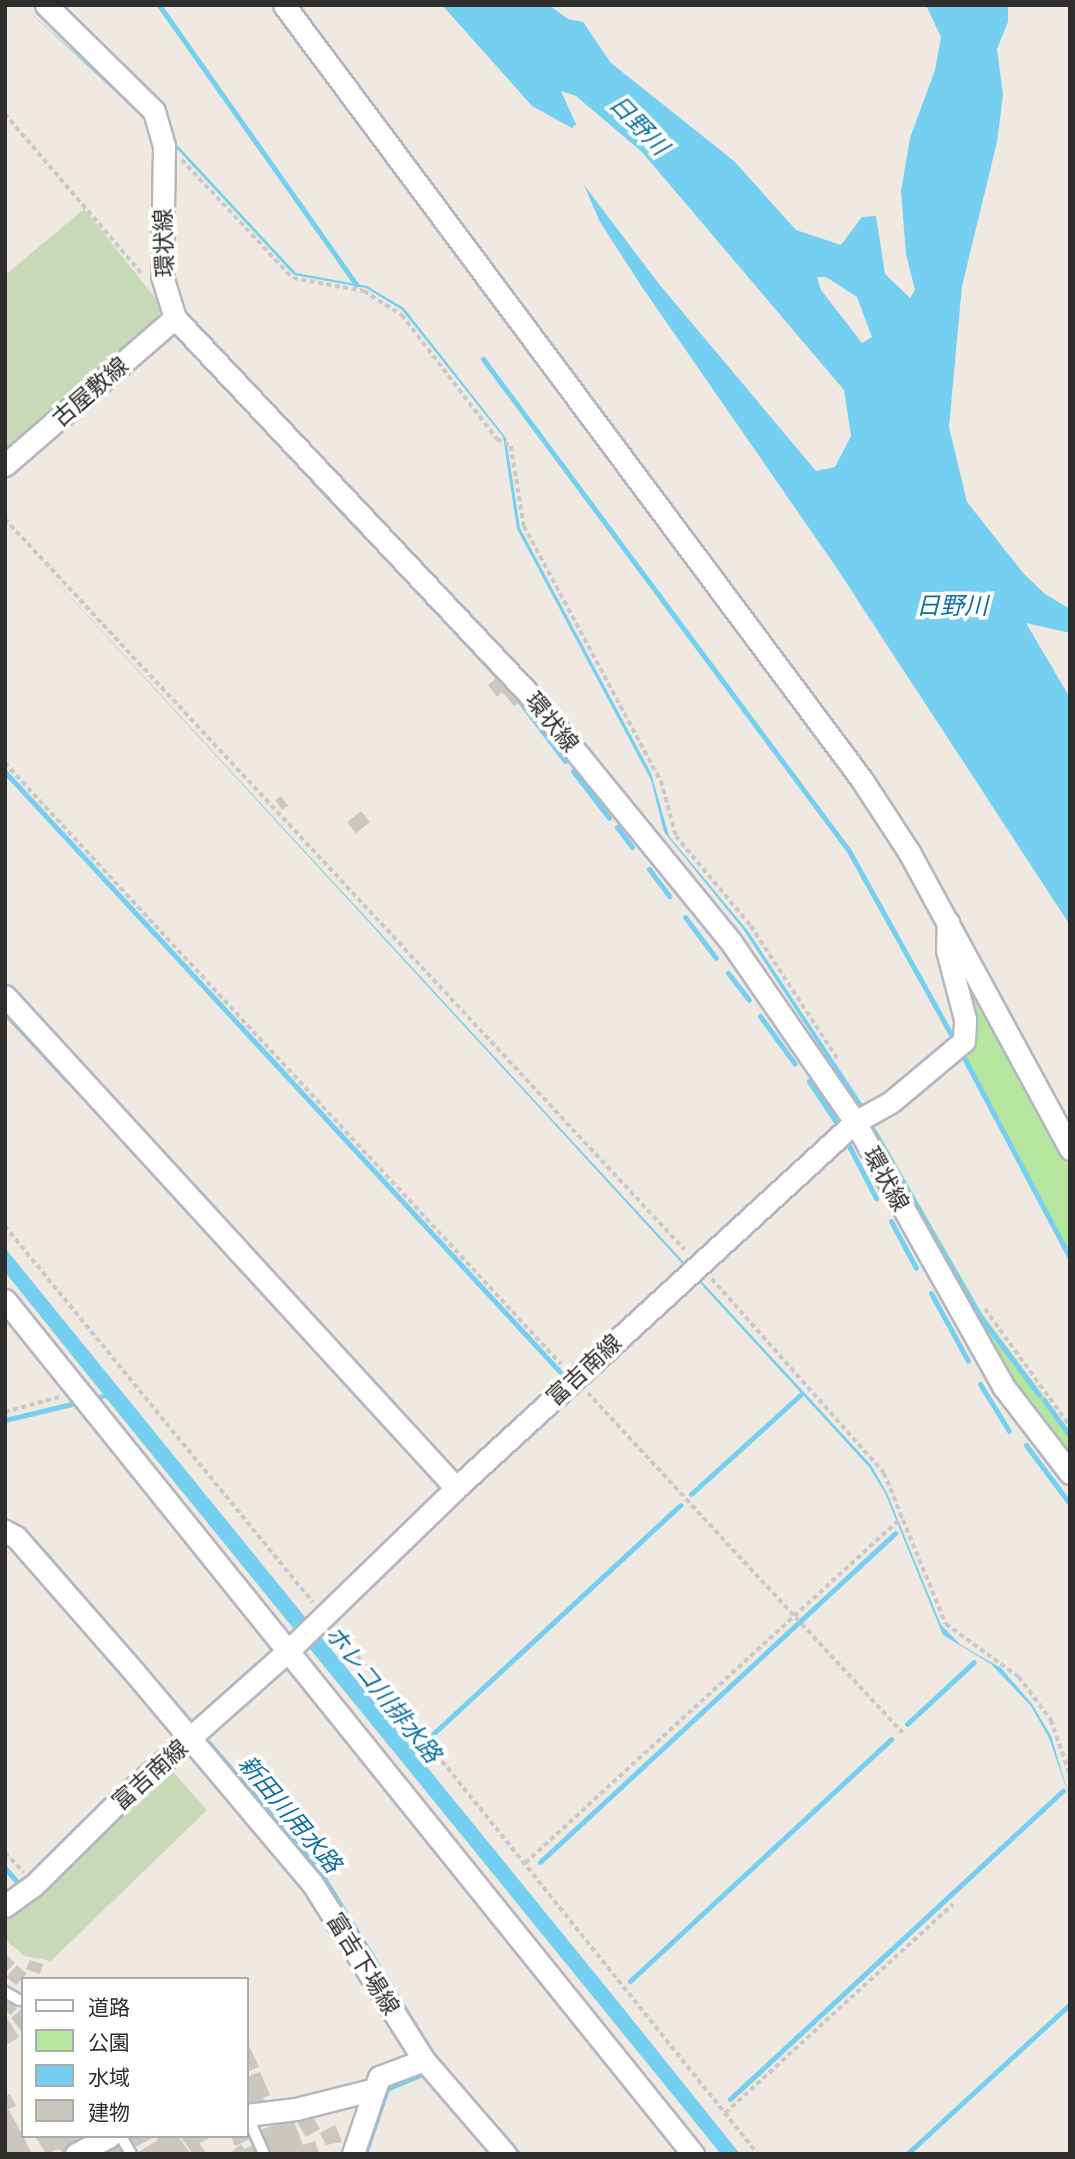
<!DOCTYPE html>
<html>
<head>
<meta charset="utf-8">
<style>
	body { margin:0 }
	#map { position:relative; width:1075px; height:2159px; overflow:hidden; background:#efe9e1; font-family:"PT Sans","Noto Sans JP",sans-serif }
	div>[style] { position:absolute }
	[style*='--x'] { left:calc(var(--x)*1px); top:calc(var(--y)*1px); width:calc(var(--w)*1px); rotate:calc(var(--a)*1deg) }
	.green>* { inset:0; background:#b6e59e }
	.cemetery>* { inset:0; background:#c8d9b8 }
	.water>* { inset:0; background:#75cff0 }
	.stream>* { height:5px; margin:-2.5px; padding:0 2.5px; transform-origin:2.5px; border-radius:2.5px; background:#75cff0 }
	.building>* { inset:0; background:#cbc7bf; transform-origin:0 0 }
	.path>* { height:3.5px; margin-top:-1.75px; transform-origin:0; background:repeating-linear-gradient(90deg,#c9c9c9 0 5px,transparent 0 8.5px) }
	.roads { filter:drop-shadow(2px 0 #b4b7c1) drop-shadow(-2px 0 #b4b7c1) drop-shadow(0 2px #b4b7c1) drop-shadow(0 -2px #b4b7c1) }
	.service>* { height:10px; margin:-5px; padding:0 5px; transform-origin:5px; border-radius:5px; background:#fff }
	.minor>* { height:21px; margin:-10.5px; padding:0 10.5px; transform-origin:10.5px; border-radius:10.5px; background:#fff }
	span { translate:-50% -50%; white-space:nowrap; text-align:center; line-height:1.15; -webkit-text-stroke:7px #fff; paint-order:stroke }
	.street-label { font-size:23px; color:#2e2e2e }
	.water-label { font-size:24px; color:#0d6fa3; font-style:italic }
	.frame { position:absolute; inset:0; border:7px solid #2e2e2e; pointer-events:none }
	.legend { position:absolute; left:21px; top:1977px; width:228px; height:161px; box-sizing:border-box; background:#fff; border:2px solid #ababab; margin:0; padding:9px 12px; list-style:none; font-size:21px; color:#2e2e2e }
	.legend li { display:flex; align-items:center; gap:14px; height:35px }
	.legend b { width:35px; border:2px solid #ababab }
</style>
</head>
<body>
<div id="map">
	<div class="green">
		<i style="clip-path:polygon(954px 947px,1070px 1168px,1070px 1254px,962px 1049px)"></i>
		<i style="clip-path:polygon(871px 1120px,982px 1313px,1070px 1431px,1070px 1460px,1011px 1380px,868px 1125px)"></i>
	</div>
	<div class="cemetery">
		<i style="clip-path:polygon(84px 209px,162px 306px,156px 321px,5px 452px,5px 275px)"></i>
		<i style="clip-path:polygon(169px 1767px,207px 1810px,51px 1961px,25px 1956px,10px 1944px,5px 1939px,5px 1914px)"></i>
	</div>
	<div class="water">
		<i style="clip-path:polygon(22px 5px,180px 148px,296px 273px,367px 286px,404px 308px,506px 438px,520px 528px,651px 773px,669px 836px,748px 931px,865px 1108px,861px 1110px,743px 929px,664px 832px,651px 780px,517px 529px,503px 437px,402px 310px,366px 288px,294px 275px,179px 151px)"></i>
		<i style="clip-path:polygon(evenodd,442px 5px,549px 5px,568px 19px,583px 22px,611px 63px,734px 161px,796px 230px,841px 245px,862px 217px,876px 216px,885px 274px,910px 298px,915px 290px,906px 254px,901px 191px,910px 138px,935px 70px,941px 37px,926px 5px,1008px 5px,1008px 22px,997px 49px,1003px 95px,997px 142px,962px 286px,949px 427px,967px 502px,1024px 574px,1045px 594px,1070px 609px,1070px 633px,1026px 623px,1070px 698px,1070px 925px,836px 567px,642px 287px,600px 222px,584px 185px,659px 284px,816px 471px,835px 467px,851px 436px,844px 390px,642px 152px,576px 96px,561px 91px,576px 124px,572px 128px,532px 106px,442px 5px,817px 277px,826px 277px,857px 297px,872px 337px,862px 343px,821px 290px,817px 277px)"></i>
		<i style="clip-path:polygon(5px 526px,871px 1465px,887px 1493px,941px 1625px,961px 1645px,1001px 1668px,1032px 1704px,1051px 1736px,1070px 1799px,1049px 1738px,1031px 1706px,991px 1664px,943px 1635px,885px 1493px,869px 1467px)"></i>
		<i style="clip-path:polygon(5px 1248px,623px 2008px,740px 2154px,721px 2154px,106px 1398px,79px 1405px,76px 1400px,103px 1394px,5px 1272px)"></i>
		<i style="clip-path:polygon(5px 1517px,27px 1530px,49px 1554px,322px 1870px,437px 2056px,522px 2154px,513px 2154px,432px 2060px,342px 1914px,5px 1524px)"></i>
	</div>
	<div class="stream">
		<i style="--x:159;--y:5;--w:342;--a:54.8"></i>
		<i style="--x:483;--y:359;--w:613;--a:53.35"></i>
		<i style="--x:849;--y:851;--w:220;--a:60.9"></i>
		<i style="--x:312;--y:480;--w:87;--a:46.4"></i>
		<i style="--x:453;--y:629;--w:96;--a:47.1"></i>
		<i style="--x:518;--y:699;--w:78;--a:52.8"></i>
		<i style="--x:573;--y:771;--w:59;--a:52.5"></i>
		<i style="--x:5;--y:772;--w:820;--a:47.22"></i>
		<i style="--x:617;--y:827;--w:25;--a:53"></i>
		<i style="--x:649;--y:869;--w:34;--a:53"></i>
		<i style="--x:685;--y:917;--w:51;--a:52.9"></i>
		<i style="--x:728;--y:973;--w:34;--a:52"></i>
		<i style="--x:5;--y:1013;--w:93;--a:47.2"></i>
		<i style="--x:760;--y:1016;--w:59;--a:53.9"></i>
		<i style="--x:961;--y:1052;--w:233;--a:62.1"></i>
		<i style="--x:809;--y:1081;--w:49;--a:56.6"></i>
		<i style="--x:872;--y:1128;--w:215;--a:60.2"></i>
		<i style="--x:979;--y:1315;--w:100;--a:53.1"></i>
		<i style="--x:848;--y:1144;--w:61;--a:62.6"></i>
		<i style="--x:891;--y:1221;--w:53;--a:62"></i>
		<i style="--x:931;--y:1293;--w:77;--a:61.4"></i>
		<i style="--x:980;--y:1384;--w:55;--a:58.3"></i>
		<i style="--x:1044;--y:1400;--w:44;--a:54.2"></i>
		<i style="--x:5;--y:1420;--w:77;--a:-13.5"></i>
		<i style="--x:1026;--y:1445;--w:74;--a:53.3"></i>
		<i style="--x:691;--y:1494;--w:147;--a:-42.2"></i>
		<i style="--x:907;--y:1724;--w:91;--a:-42.8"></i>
		<i style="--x:433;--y:1734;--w:337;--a:-42.8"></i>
		<i style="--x:540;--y:1862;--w:484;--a:-42.8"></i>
		<i style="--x:5;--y:1868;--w:23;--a:49"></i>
		<i style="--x:630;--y:1981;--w:356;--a:-42.8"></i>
		<i style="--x:730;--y:2099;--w:454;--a:-42.8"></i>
		<i style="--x:365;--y:2154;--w:69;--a:-71.3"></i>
		<i style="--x:387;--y:2089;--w:39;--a:-23"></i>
		<i style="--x:907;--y:2154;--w:222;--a:-42.6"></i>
	</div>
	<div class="building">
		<i style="clip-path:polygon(497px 678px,518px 703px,514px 706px,502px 692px,497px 697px,488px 685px)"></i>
		<i style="left:281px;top:796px;width:12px;height:7px;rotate:55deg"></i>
		<i style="left:361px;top:811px;width:14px;height:18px;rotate:51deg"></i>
		<i style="clip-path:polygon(5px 1953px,15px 1963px,5px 1973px)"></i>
		<i style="clip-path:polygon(30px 1960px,43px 1964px,40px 1974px,26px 1969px)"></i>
		<i style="left:17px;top:1965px;width:13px;height:16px;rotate:42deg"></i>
		<i style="clip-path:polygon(7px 1998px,17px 2009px,10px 2015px,5px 2010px)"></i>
		<i style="clip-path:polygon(23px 2008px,23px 2033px,11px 2018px)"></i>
		<i style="clip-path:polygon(5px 2015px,19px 2037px,5px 2046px)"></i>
		<i style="clip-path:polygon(247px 2042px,259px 2067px,247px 2072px)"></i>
		<i style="clip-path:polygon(260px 2072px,270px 2095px,263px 2098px,269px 2111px,247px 2107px,247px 2077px)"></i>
		<i style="clip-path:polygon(10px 2094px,16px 2106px,5px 2111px,5px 2096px)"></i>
		<i style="clip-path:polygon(9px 2110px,23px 2136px,32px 2154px,5px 2152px,5px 2112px)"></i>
		<i style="clip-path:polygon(309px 2110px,320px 2129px,306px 2137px,297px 2122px,303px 2119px,300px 2113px)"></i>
		<i style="clip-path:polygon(292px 2117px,303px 2145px,315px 2141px,319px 2154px,270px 2154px,261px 2130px)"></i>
		<i style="clip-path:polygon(335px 2125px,342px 2142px,326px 2145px,320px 2133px)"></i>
		<i style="clip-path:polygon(247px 2128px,252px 2138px,235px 2146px,231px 2136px,247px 2136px)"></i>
		<i style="clip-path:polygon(35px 2136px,75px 2136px,81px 2145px,66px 2154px,58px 2149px,46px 2154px)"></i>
		<i style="clip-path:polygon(125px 2136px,178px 2136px,191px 2154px,135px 2154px,158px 2140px,156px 2136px,132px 2149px)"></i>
		<i style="clip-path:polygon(180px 2136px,214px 2136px,199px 2143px,207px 2154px,193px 2154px)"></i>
		<i style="clip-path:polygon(117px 2138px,125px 2152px,107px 2154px,103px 2147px)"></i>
		<i style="clip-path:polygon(241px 2144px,244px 2149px,253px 2145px,257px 2154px,229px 2154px)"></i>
	</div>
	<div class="path">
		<i style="--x:5;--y:114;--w:212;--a:49.4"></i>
		<i style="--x:182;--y:160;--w:162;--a:46.8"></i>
		<i style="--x:293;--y:278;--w:72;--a:10.4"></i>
		<i style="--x:364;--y:291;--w:45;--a:32.3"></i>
		<i style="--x:402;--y:315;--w:156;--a:52.5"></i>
		<i style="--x:497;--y:439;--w:16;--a:27"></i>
		<i style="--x:511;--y:446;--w:81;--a:80.8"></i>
		<i style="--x:524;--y:526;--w:289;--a:61.8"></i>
		<i style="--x:661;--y:781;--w:57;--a:74.7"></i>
		<i style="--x:676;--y:836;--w:117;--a:50.2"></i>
		<i style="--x:751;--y:926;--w:161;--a:56.9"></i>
		<i style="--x:5;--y:519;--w:998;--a:47.07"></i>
		<i style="--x:5;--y:763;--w:819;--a:47.23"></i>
		<i style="--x:5;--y:1226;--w:486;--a:50.7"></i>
		<i style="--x:712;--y:1279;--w:259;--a:48.4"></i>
		<i style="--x:884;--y:1473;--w:163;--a:67.7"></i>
		<i style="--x:946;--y:1624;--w:90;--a:36"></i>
		<i style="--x:1019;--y:1677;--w:54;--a:53.3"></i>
		<i style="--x:1051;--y:1720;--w:57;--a:70.6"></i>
		<i style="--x:985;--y:1309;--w:145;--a:54"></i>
		<i style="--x:588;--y:1393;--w:463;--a:47.2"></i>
		<i style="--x:5;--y:1412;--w:56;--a:-15.5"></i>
		<i style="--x:336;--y:1629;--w:674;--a:51.21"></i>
		<i style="--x:5;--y:1853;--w:27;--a:45"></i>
		<i style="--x:525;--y:1863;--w:512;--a:-42.54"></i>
		<i style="--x:725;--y:2113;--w:309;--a:-42.5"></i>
	</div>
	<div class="roads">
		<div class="service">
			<i style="--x:5;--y:1992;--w:16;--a:30"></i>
			<i style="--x:247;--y:2115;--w:43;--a:66.4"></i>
			<i style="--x:121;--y:2136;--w:21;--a:61"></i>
		</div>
		<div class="minor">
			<i style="--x:46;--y:5;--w:151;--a:44.5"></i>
			<i style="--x:154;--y:111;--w:36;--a:74"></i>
			<i style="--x:164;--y:146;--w:130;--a:90.9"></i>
			<i style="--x:162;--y:276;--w:44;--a:72.8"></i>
			<i style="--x:175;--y:318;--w:515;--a:46.73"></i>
			<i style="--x:528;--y:693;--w:321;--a:50.8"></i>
			<i style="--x:731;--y:942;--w:219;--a:55.4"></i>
			<i style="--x:855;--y:1122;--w:303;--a:60.7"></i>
			<i style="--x:1003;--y:1386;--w:110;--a:52.4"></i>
			<i style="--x:284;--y:5;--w:967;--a:53.28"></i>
			<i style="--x:862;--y:780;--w:86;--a:56.9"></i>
			<i style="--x:909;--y:852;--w:338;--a:61.5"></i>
			<i style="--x:5;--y:465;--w:225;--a:-40.9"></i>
			<i style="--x:5;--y:996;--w:667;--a:47.49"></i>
			<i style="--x:5;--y:1300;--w:1097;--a:51.14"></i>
			<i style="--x:5;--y:1531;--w:13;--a:29"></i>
			<i style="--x:16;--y:1537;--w:181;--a:48.8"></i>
			<i style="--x:135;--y:1673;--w:275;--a:49.9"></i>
			<i style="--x:312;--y:1883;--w:209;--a:57.7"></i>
			<i style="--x:424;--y:2060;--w:48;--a:159.3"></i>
			<i style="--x:379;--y:2077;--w:81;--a:108.7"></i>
			<i style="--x:5;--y:1906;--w:34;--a:-36"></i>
			<i style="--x:33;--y:1886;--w:122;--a:-44.7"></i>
			<i style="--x:120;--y:1800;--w:225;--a:-41.6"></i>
			<i style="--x:288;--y:1651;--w:234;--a:-44.1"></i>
			<i style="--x:456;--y:1488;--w:541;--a:-42.53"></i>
			<i style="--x:855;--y:1122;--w:41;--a:-29.1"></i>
			<i style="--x:891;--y:1102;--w:95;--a:-39.9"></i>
			<i style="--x:964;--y:1041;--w:22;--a:-87"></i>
			<i style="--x:965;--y:1019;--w:71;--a:-104.6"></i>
			<i style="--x:947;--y:950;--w:28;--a:-88"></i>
			<i style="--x:424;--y:2060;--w:124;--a:49.2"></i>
			<i style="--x:247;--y:2115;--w:49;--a:-7"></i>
			<i style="--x:296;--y:2109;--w:81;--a:-14.2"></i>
			<i style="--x:76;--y:2154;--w:38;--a:-28"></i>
		</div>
	</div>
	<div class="street-label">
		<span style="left:164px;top:243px;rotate:-92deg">環状線</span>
		<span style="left:90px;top:392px;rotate:-41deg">古屋敷線</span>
		<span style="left:552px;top:722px;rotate:51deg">環状線</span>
		<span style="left:886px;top:1179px;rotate:61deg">環状線</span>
		<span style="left:584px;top:1370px;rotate:-43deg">富吉南線</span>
		<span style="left:150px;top:1775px;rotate:-42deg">富吉南線</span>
		<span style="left:363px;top:1964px;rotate:58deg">富吉下場線</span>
	</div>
	<div class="water-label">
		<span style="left:639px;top:125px;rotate:46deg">日野川</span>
		<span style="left:952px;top:606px">日野川</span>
		<span style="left:383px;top:1694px;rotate:51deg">ホレコ川排水路</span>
		<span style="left:290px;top:1814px;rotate:50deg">新田川用水路</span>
	</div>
	<div class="frame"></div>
	<ul class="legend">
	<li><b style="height:9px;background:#fff"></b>道路</li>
	<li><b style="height:19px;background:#b6e59e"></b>公園</li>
	<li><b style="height:19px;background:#75cff0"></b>水域</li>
	<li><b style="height:19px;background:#cbc7bf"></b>建物</li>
	</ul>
</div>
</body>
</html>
